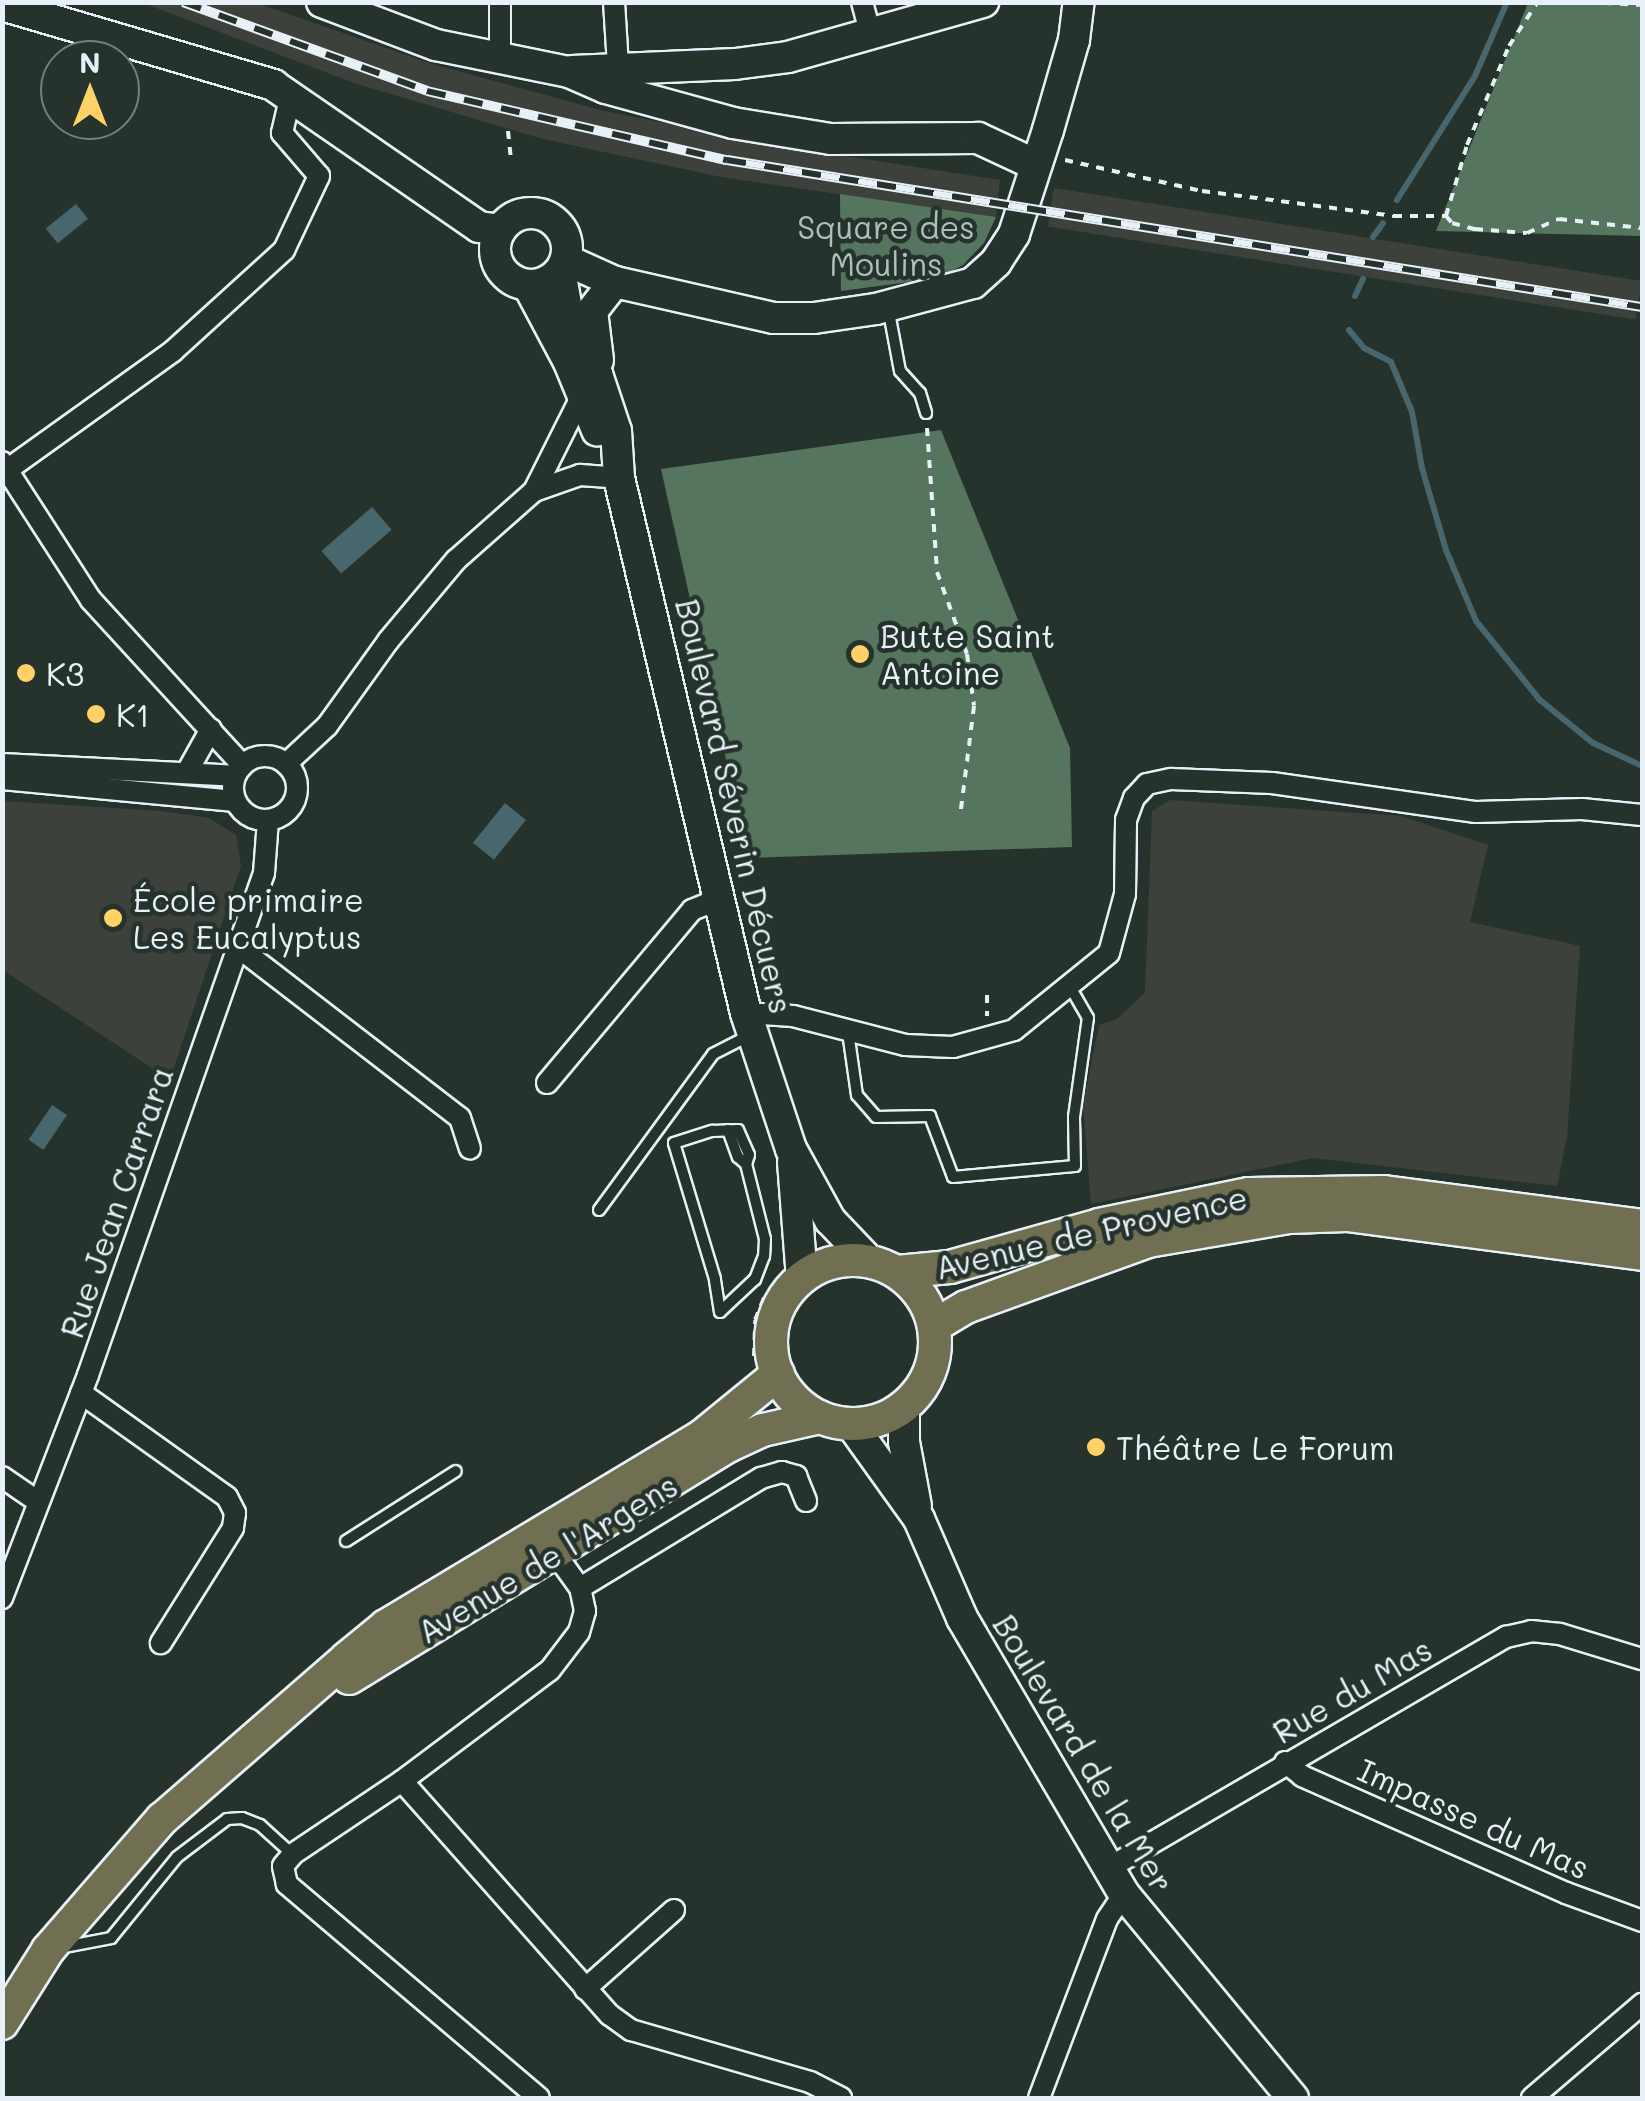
<!DOCTYPE html>
<html>
<head>
<meta charset="utf-8">
<style>
	body { margin:0 }
	#map { position:relative; width:1645px; height:2101px; overflow:hidden; background:#26332d; font-family:Mali,sans-serif }
	div>[style] { position:absolute }
	[style*='--x'] { left:calc(var(--x)*1px); top:calc(var(--y)*1px); width:calc(var(--w)*1px); rotate:calc(var(--a)*1deg) }
	.built>* { inset:0; background:#3c413b; transform-origin:0 0 }
	.green>* { inset:0; background:#55755e }
	.water>* { inset:0; background:#47666d; transform-origin:0 0 }
	.stream>* { height:6px; margin:-3px; padding:0 3px; transform-origin:3px; border-radius:3px; background:#47666d }
	.path>* { height:4px; margin-top:-2px; transform-origin:0; background:repeating-linear-gradient(90deg,#e8f1f8 0 8px,transparent 0 16px) }
	.roads { filter:drop-shadow(2px 0 #e8f1f8) drop-shadow(-2px 0 #e8f1f8) drop-shadow(0 2px #e8f1f8) drop-shadow(0 -2px #e8f1f8) }
	.lane>* { height:10px; margin:-5px; padding:0 5px; transform-origin:5px; border-radius:5px; background:#26332d }
	.street>* { height:20px; margin:-10px; padding:0 10px; transform-origin:10px; border-radius:10px; background:#26332d }
	.street>.ring { margin:-10px; padding:0; box-sizing:content-box; background:none; border:20px solid #26332d; border-radius:50% }
	.secondary>* { height:30px; margin:-15px; padding:0 15px; transform-origin:15px; border-radius:15px; background:#26332d }
	.secondary>.ring { margin:-15px; padding:0; box-sizing:content-box; background:none; border:30px solid #26332d; border-radius:50% }
	.primary>* { height:32px; margin:-16px; padding:0 16px; transform-origin:16px; border-radius:16px; background:#706f52 }
	.primary>.ring { margin:-16px; padding:0; box-sizing:content-box; background:none; border:32px solid #706f52; border-radius:50% }
	.rail>* { height:10px; margin-top:-5px; transform-origin:0; background:repeating-linear-gradient(90deg,#26332d 0 19px,#e8f1f8 0 38px); box-sizing:border-box; border-block:2px solid #e8f1f8 }
	.dots>* { width:28px; height:28px; translate:-50% -50%; box-sizing:border-box; border:5px solid #26332d; border-radius:50% }
	span { translate:-50% -50%; white-space:nowrap; text-align:center; line-height:1.15; -webkit-text-stroke:9px #26332d; paint-order:stroke }
	.park-label { font-size:32px; color:#adbfba }
	.poi-label { font-size:32px; color:#e8f1f8 }
	.left { translate:0 -50%; text-align:left }
	.street-label { font-size:32px; color:#e8f1f8 }
	.frame { position:absolute; inset:0; border:5px solid #e8f1f8; pointer-events:none }
	.north { position:absolute; left:40px; top:40px; width:100px; height:100px; box-sizing:border-box; background:#26332d; border:2px solid #747f7e; border-radius:50%; rotate:0deg; font-size:28px; font-weight:700; line-height:40px; text-align:center; color:#e8f1f8 }
	.north::after { content:''; display:block; margin:auto; width:35px; height:45px; background:#ffd166; clip-path:polygon(50% 0,100% 100%,50% 72%,0 100%) }
</style>
</head>
<body>
<div id="map">
	<div class="built">
		<i style="clip-path:polygon(143px 3px,257px 3px,432px 64px,604px 111px,787px 147px,1000px 180px,996px 217px,721px 177px,543px 139px,354px 83px)"></i>
		<i style="left:1054px;top:188px;width:595px;height:39px;rotate:9deg"></i>
		<i style="clip-path:polygon(1170px 800px,1401px 816px,1488px 845px,1470px 922px,1580px 946px,1567px 1137px,1557px 1186px,1313px 1158px,1091px 1204px,1083px 1105px,1099px 1025px,1117px 1019px,1145px 993px,1152px 811px)"></i>
		<i style="clip-path:polygon(5px 801px,161px 811px,209px 818px,236px 835px,241px 866px,170px 1080px,3px 970px)"></i>
	</div>
	<div class="green">
		<i style="clip-path:polygon(1528px 3px,1642px 3px,1642px 236px,1436px 231px)"></i>
		<i style="clip-path:polygon(840px 194px,996px 217px,984px 243px,963px 265px,939px 278px,841px 291px)"></i>
		<i style="clip-path:polygon(941px 430px,1070px 748px,1072px 847px,748px 858px,661px 469px)"></i>
	</div>
	<div class="water">
		<i style="left:76px;top:204px;width:19px;height:39px;rotate:51deg"></i>
		<i style="left:372px;top:507px;width:30px;height:67px;rotate:49deg"></i>
		<i style="left:505px;top:803px;width:27px;height:51px;rotate:39deg"></i>
		<i style="left:52px;top:1105px;width:18px;height:42px;rotate:34deg"></i>
	</div>
	<div class="stream">
		<i style="--x:1397;--y:200;--w:146;--a:-57.8"></i>
		<i style="--x:1475;--y:76;--w:81;--a:-66.6"></i>
		<i style="--x:1373;--y:237;--w:17;--a:-54"></i>
		<i style="--x:1355;--y:296;--w:19;--a:-65"></i>
		<i style="--x:1349;--y:330;--w:23;--a:50"></i>
		<i style="--x:1364;--y:348;--w:30;--a:27"></i>
		<i style="--x:1391;--y:362;--w:54;--a:67.2"></i>
		<i style="--x:1412;--y:412;--w:57;--a:79.9"></i>
		<i style="--x:1422;--y:468;--w:85;--a:73.7"></i>
		<i style="--x:1446;--y:550;--w:77;--a:67.1"></i>
		<i style="--x:1476;--y:621;--w:102;--a:51"></i>
		<i style="--x:1540;--y:700;--w:68;--a:39.1"></i>
		<i style="--x:1593;--y:743;--w:54;--a:25.1"></i>
	</div>
	<div class="path">
		<i style="--x:1588;--y:2;--w:54;--a:3.2"></i>
		<i style="--x:508;--y:131;--w:29;--a:84"></i>
		<i style="--x:1065;--y:160;--w:140;--a:12.8"></i>
		<i style="--x:1202;--y:191;--w:194;--a:7.4"></i>
		<i style="--x:1394;--y:216;--w:52;--a:0"></i>
		<i style="--x:1446;--y:216;--w:74;--a:-73.5"></i>
		<i style="--x:1467;--y:145;--w:108;--a:-67"></i>
		<i style="--x:1509;--y:46;--w:51;--a:-56.9"></i>
		<i style="--x:1537;--y:3;--w:27;--a:-2"></i>
		<i style="--x:1446;--y:216;--w:9;--a:49"></i>
		<i style="--x:1452;--y:223;--w:24;--a:15"></i>
		<i style="--x:1475;--y:229;--w:52;--a:4.4"></i>
		<i style="--x:1527;--y:233;--w:35;--a:-24"></i>
		<i style="--x:1559;--y:219;--w:83;--a:6.2"></i>
		<i style="--x:927;--y:428;--w:144;--a:86"></i>
		<i style="--x:937;--y:572;--w:87;--a:69.9"></i>
		<i style="--x:967;--y:654;--w:52;--a:82.3"></i>
		<i style="--x:974;--y:706;--w:112;--a:97.2"></i>
		<i style="--x:987;--y:995;--w:21;--a:90"></i>
		<i style="--x:754;--y:1356;--w:36;--a:-88"></i>
		<i style="--x:755;--y:1320;--w:29;--a:-68"></i>
	</div>
	<div class="roads">
		<div class="lane">
			<i style="--x:888;--y:307;--w:65;--a:79.4"></i>
			<i style="--x:900;--y:371;--w:30;--a:48"></i>
			<i style="--x:920;--y:393;--w:21;--a:73"></i>
			<i style="--x:848;--y:1032;--w:64;--a:81.9"></i>
			<i style="--x:857;--y:1095;--w:29;--a:49"></i>
			<i style="--x:876;--y:1117;--w:54;--a:-1.1"></i>
			<i style="--x:930;--y:1116;--w:65;--a:69.3"></i>
			<i style="--x:953;--y:1177;--w:122;--a:-5.2"></i>
			<i style="--x:1075;--y:1166;--w:49;--a:-91.2"></i>
			<i style="--x:1074;--y:1117;--w:100;--a:-82"></i>
			<i style="--x:1088;--y:1018;--w:36;--a:-120"></i>
			<i style="--x:728;--y:1130;--w:29;--a:70"></i>
			<i style="--x:738;--y:1157;--w:11;--a:41"></i>
			<i style="--x:738;--y:1130;--w:27;--a:66"></i>
			<i style="--x:749;--y:1155;--w:9;--a:108"></i>
			<i style="--x:746;--y:1164;--w:77;--a:75.8"></i>
			<i style="--x:765;--y:1239;--w:17;--a:93"></i>
			<i style="--x:764;--y:1256;--w:25;--a:111"></i>
			<i style="--x:755;--y:1279;--w:48;--a:136.7"></i>
			<i style="--x:720;--y:1312;--w:33;--a:-99"></i>
			<i style="--x:715;--y:1279;--w:142;--a:-106.8"></i>
			<i style="--x:674;--y:1143;--w:40;--a:-18"></i>
			<i style="--x:712;--y:1131;--w:26;--a:-2"></i>
			<i style="--x:599;--y:1210;--w:193;--a:-53.8"></i>
			<i style="--x:713;--y:1054;--w:39;--a:-27"></i>
			<i style="--x:346;--y:1541;--w:130;--a:-32.5"></i>
			<i style="--x:64;--y:1947;--w:48;--a:-10.8"></i>
			<i style="--x:111;--y:1938;--w:104;--a:-50.8"></i>
			<i style="--x:177;--y:1857;--w:63;--a:-37.2"></i>
			<i style="--x:227;--y:1819;--w:15;--a:-4"></i>
			<i style="--x:242;--y:1818;--w:19;--a:21"></i>
			<i style="--x:260;--y:1825;--w:43;--a:42.2"></i>
		</div>
		<div class="street">
			<i style="--x:500;--y:2;--w:58;--a:90"></i>
			<i style="--x:614;--y:2;--w:64;--a:86.4"></i>
			<i style="--x:862;--y:2;--w:35;--a:75"></i>
			<i style="--x:2;--y:462;--w:164;--a:57.2"></i>
			<i style="--x:91;--y:600;--w:224;--a:47.5"></i>
			<i style="--x:7;--y:470;--w:204;--a:-35.6"></i>
			<i style="--x:173;--y:351;--w:150;--a:-42.3"></i>
			<i style="--x:284;--y:250;--w:82;--a:-64.7"></i>
			<i style="--x:319;--y:176;--w:57;--a:-130.7"></i>
			<i style="--x:282;--y:133;--w:39;--a:-77"></i>
			<i style="--x:534;--y:491;--w:49;--a:-19.2"></i>
			<i style="--x:580;--y:475;--w:39;--a:4"></i>
			<i class="ring" style="left:233px;top:756px;width:44px;height:44px"></i>
			<i style="--x:2;--y:764;--w:233;--a:2.9"></i>
			<i style="--x:286;--y:764;--w:56;--a:-42.8"></i>
			<i style="--x:327;--y:726;--w:105;--a:-54.3"></i>
			<i style="--x:388;--y:641;--w:106;--a:-50"></i>
			<i style="--x:456;--y:560;--w:104;--a:-41.5"></i>
			<i style="--x:534;--y:491;--w:107;--a:-63.4"></i>
			<i style="--x:187;--y:772;--w:49;--a:-60.8"></i>
			<i style="--x:2;--y:779;--w:234;--a:5.4"></i>
			<i style="--x:238;--y:947;--w:280;--a:37.6"></i>
			<i style="--x:460;--y:1118;--w:32;--a:72"></i>
			<i style="--x:746;--y:1013;--w:47;--a:3.7"></i>
			<i style="--x:793;--y:1016;--w:116;--a:14.5"></i>
			<i style="--x:905;--y:1045;--w:48;--a:2.4"></i>
			<i style="--x:953;--y:1047;--w:63;--a:-15.6"></i>
			<i style="--x:1014;--y:1030;--w:122;--a:-39"></i>
			<i style="--x:1109;--y:953;--w:61;--a:-74.8"></i>
			<i style="--x:1125;--y:894;--w:74;--a:-89.2"></i>
			<i style="--x:1126;--y:820;--w:23;--a:-70"></i>
			<i style="--x:1134;--y:798;--w:19;--a:-47"></i>
			<i style="--x:1147;--y:784;--w:25;--a:-12"></i>
			<i style="--x:1171;--y:779;--w:101;--a:2.3"></i>
			<i style="--x:1272;--y:783;--w:206;--a:8.1"></i>
			<i style="--x:1476;--y:812;--w:106;--a:-1.6"></i>
			<i style="--x:1582;--y:809;--w:60;--a:5.7"></i>
			<i style="--x:547;--y:1083;--w:226;--a:-50"></i>
			<i style="--x:692;--y:910;--w:27;--a:-22"></i>
			<i style="--x:81;--y:1393;--w:179;--a:35.5"></i>
			<i style="--x:227;--y:1497;--w:18;--a:63"></i>
			<i style="--x:235;--y:1513;--w:15;--a:98"></i>
			<i style="--x:233;--y:1528;--w:136;--a:122.1"></i>
			<i style="--x:2;--y:1477;--w:42;--a:34.4"></i>
			<i style="--x:580;--y:1588;--w:212;--a:-31.3"></i>
			<i style="--x:761;--y:1478;--w:22;--a:-16"></i>
			<i style="--x:782;--y:1472;--w:15;--a:16"></i>
			<i style="--x:796;--y:1476;--w:27;--a:68"></i>
			<i style="--x:2;--y:1598;--w:239;--a:-68.9"></i>
			<i style="--x:88;--y:1375;--w:532;--a:-70.68"></i>
			<i style="--x:264;--y:873;--w:53;--a:-85.7"></i>
			<i style="--x:1285;--y:1762;--w:22;--a:39"></i>
			<i style="--x:1302;--y:1776;--w:289;--a:23.9"></i>
			<i style="--x:1566;--y:1893;--w:81;--a:20.2"></i>
			<i style="--x:402;--y:1781;--w:313;--a:48.4"></i>
			<i style="--x:610;--y:2015;--w:26;--a:36"></i>
			<i style="--x:631;--y:2030;--w:186;--a:16.2"></i>
			<i style="--x:810;--y:2082;--w:35;--a:27"></i>
			<i style="--x:1107;--y:1869;--w:462;--a:-30.2"></i>
			<i style="--x:1506;--y:1637;--w:26;--a:-13"></i>
			<i style="--x:1531;--y:1631;--w:29;--a:6"></i>
			<i style="--x:1560;--y:1634;--w:86;--a:17"></i>
			<i style="--x:585;--y:1989;--w:119;--a:-41.6"></i>
			<i style="--x:539;--y:2098;--w:331;--a:-139.7"></i>
			<i style="--x:287;--y:1884;--w:18;--a:-103"></i>
			<i style="--x:283;--y:1866;--w:16;--a:-50"></i>
			<i style="--x:293;--y:1854;--w:131;--a:-33.8"></i>
			<i style="--x:402;--y:1781;--w:185;--a:-36.9"></i>
			<i style="--x:550;--y:1670;--w:48;--a:-52.7"></i>
			<i style="--x:579;--y:1632;--w:22;--a:-74"></i>
			<i style="--x:585;--y:1611;--w:24;--a:-102"></i>
			<i style="--x:580;--y:1588;--w:53;--a:-125.8"></i>
			<i style="--x:1039;--y:2098;--w:191;--a:-69.2"></i>
			<i style="--x:1107;--y:1919;--w:30;--a:-56"></i>
			<i style="--x:1532;--y:2098;--w:145;--a:-40.5"></i>
		</div>
		<div class="secondary">
			<i style="--x:322;--y:2;--w:122;--a:20.7"></i>
			<i style="--x:436;--y:45;--w:136;--a:11.5"></i>
			<i style="--x:569;--y:72;--w:40;--a:23.4"></i>
			<i style="--x:606;--y:88;--w:132;--a:15.4"></i>
			<i style="--x:733;--y:123;--w:99;--a:9.3"></i>
			<i style="--x:831;--y:139;--w:147;--a:-0.4"></i>
			<i style="--x:978;--y:138;--w:64;--a:25"></i>
			<i style="--x:2;--y:5;--w:283;--a:16.4"></i>
			<i style="--x:273;--y:85;--w:250;--a:34.6"></i>
			<i style="--x:479;--y:227;--w:21;--a:8"></i>
			<i style="--x:572;--y:71;--w:163;--a:-2.5"></i>
			<i style="--x:735;--y:64;--w:53;--a:-7.5"></i>
			<i style="--x:788;--y:57;--w:203;--a:-15.8"></i>
			<i class="ring" style="left:495px;top:213px;width:42px;height:42px"></i>
			<i style="--x:566;--y:260;--w:54;--a:24.2"></i>
			<i style="--x:615;--y:282;--w:162;--a:12.8"></i>
			<i style="--x:773;--y:318;--w:41;--a:0"></i>
			<i style="--x:814;--y:318;--w:63;--a:-8.3"></i>
			<i style="--x:876;--y:309;--w:100;--a:-15"></i>
			<i style="--x:973;--y:283;--w:31;--a:-42"></i>
			<i style="--x:996;--y:262;--w:33;--a:-57"></i>
			<i style="--x:1014;--y:234;--w:109;--a:-71.9"></i>
			<i style="--x:1048;--y:130;--w:94;--a:-73.9"></i>
			<i style="--x:1074;--y:40;--w:38;--a:-83"></i>
			<i style="--x:560;--y:271;--w:45;--a:79.7"></i>
			<i style="--x:568;--y:315;--w:66;--a:63.8"></i>
			<i style="--x:597;--y:374;--w:60;--a:71.6"></i>
			<i style="--x:616;--y:431;--w:47;--a:86.3"></i>
			<i style="--x:619;--y:478;--w:550;--a:76.65"></i>
			<i style="--x:746;--y:1013;--w:143;--a:71.7"></i>
			<i style="--x:791;--y:1149;--w:81;--a:61.2"></i>
			<i style="--x:830;--y:1220;--w:57;--a:46.4"></i>
			<i style="--x:528;--y:285;--w:87;--a:62"></i>
			<i style="--x:569;--y:362;--w:74;--a:67.6"></i>
			<i style="--x:598;--y:360;--w:49;--a:-97"></i>
			<i style="--x:592;--y:311;--w:37;--a:-52"></i>
			<i style="--x:793;--y:1162;--w:116;--a:85.6"></i>
			<i style="--x:904;--y:1406;--w:36;--a:90"></i>
			<i style="--x:904;--y:1442;--w:65;--a:79.4"></i>
			<i style="--x:851;--y:1424;--w:117;--a:54.4"></i>
			<i style="--x:919;--y:1519;--w:108;--a:66.5"></i>
			<i style="--x:962;--y:1618;--w:320;--a:59.6"></i>
			<i style="--x:1124;--y:1894;--w:265;--a:50.4"></i>
		</div>
		<div class="primary">
			<i class="ring" style="left:771px;top:1260px;width:132px;height:132px"></i>
			<i style="--x:897;--y:1272;--w:53;--a:-5.4"></i>
			<i style="--x:950;--y:1267;--w:155;--a:-15.7"></i>
			<i style="--x:1099;--y:1225;--w:153;--a:-11.7"></i>
			<i style="--x:1249;--y:1194;--w:135;--a:-0.8"></i>
			<i style="--x:1384;--y:1192;--w:260;--a:7.5"></i>
			<i style="--x:934;--y:1326;--w:37;--a:-31"></i>
			<i style="--x:966;--y:1307;--w:194;--a:-19.9"></i>
			<i style="--x:1148;--y:1241;--w:143;--a:-9.7"></i>
			<i style="--x:1289;--y:1217;--w:58;--a:-2"></i>
			<i style="--x:1347;--y:1215;--w:298;--a:7.5"></i>
			<i style="--x:349;--y:1678;--w:444;--a:-31.5"></i>
			<i style="--x:728;--y:1446;--w:38;--a:-25"></i>
			<i style="--x:763;--y:1430;--w:58;--a:-12.8"></i>
			<i style="--x:2;--y:2023;--w:86;--a:-57.8"></i>
			<i style="--x:48;--y:1950;--w:174;--a:-49"></i>
			<i style="--x:162;--y:1819;--w:245;--a:-41"></i>
			<i style="--x:347;--y:1658;--w:50;--a:-39.4"></i>
			<i style="--x:386;--y:1626;--w:369;--a:-31"></i>
			<i style="--x:702;--y:1436;--w:98;--a:-39.2"></i>
		</div>
	</div>
	<div class="rail">
		<i style="--x:183;--y:2;--w:260;--a:20"></i>
		<i style="--x:427;--y:91;--w:308;--a:13"></i>
		<i style="--x:727;--y:160;--w:927;--a:9.13"></i>
	</div>
	<div class="dots">
		<i style="left:860px;top:654px;background:#ffd166"></i>
		<i style="left:26px;top:673px;background:#ffd166"></i>
		<i style="left:96px;top:714px;background:#ffd166"></i>
		<i style="left:113px;top:918px;background:#ffd166"></i>
		<i style="left:1096px;top:1447px;background:#ffd166"></i>
	</div>
	<div class="park-label">
		<span style="left:886px;top:245px">Square des<br>Moulins</span>
	</div>
	<div class="poi-label">
		<span class="left" style="left:880px;top:654px">Butte Saint<br>Antoine</span>
		<span class="left" style="left:46px;top:673px">K3</span>
		<span class="left" style="left:116px;top:714px">K1</span>
		<span class="left" style="left:133px;top:918px">École primaire<br>Les Eucalyptus</span>
		<span class="left" style="left:1116px;top:1447px">Théâtre Le Forum</span>
	</div>
	<div class="street-label">
		<span style="left:735px;top:806px;rotate:77deg">Boulevard Séverin Décuers</span>
		<span style="left:116px;top:1202px;rotate:-71deg">Rue Jean Carrara</span>
		<span style="left:1091px;top:1232px;rotate:-13deg">Avenue de Provence</span>
		<span style="left:547px;top:1558px;rotate:-31deg">Avenue de l'Argens</span>
		<span style="left:1352px;top:1690px;rotate:-30deg">Rue du Mas</span>
		<span style="left:1084px;top:1753px;rotate:59deg">Boulevard de la Mer</span>
		<span style="left:1474px;top:1818px;rotate:24deg">Impasse du Mas</span>
	</div>
	<div class="frame"></div>
	<div class="north">N</div>
</div>
</body>
</html>
